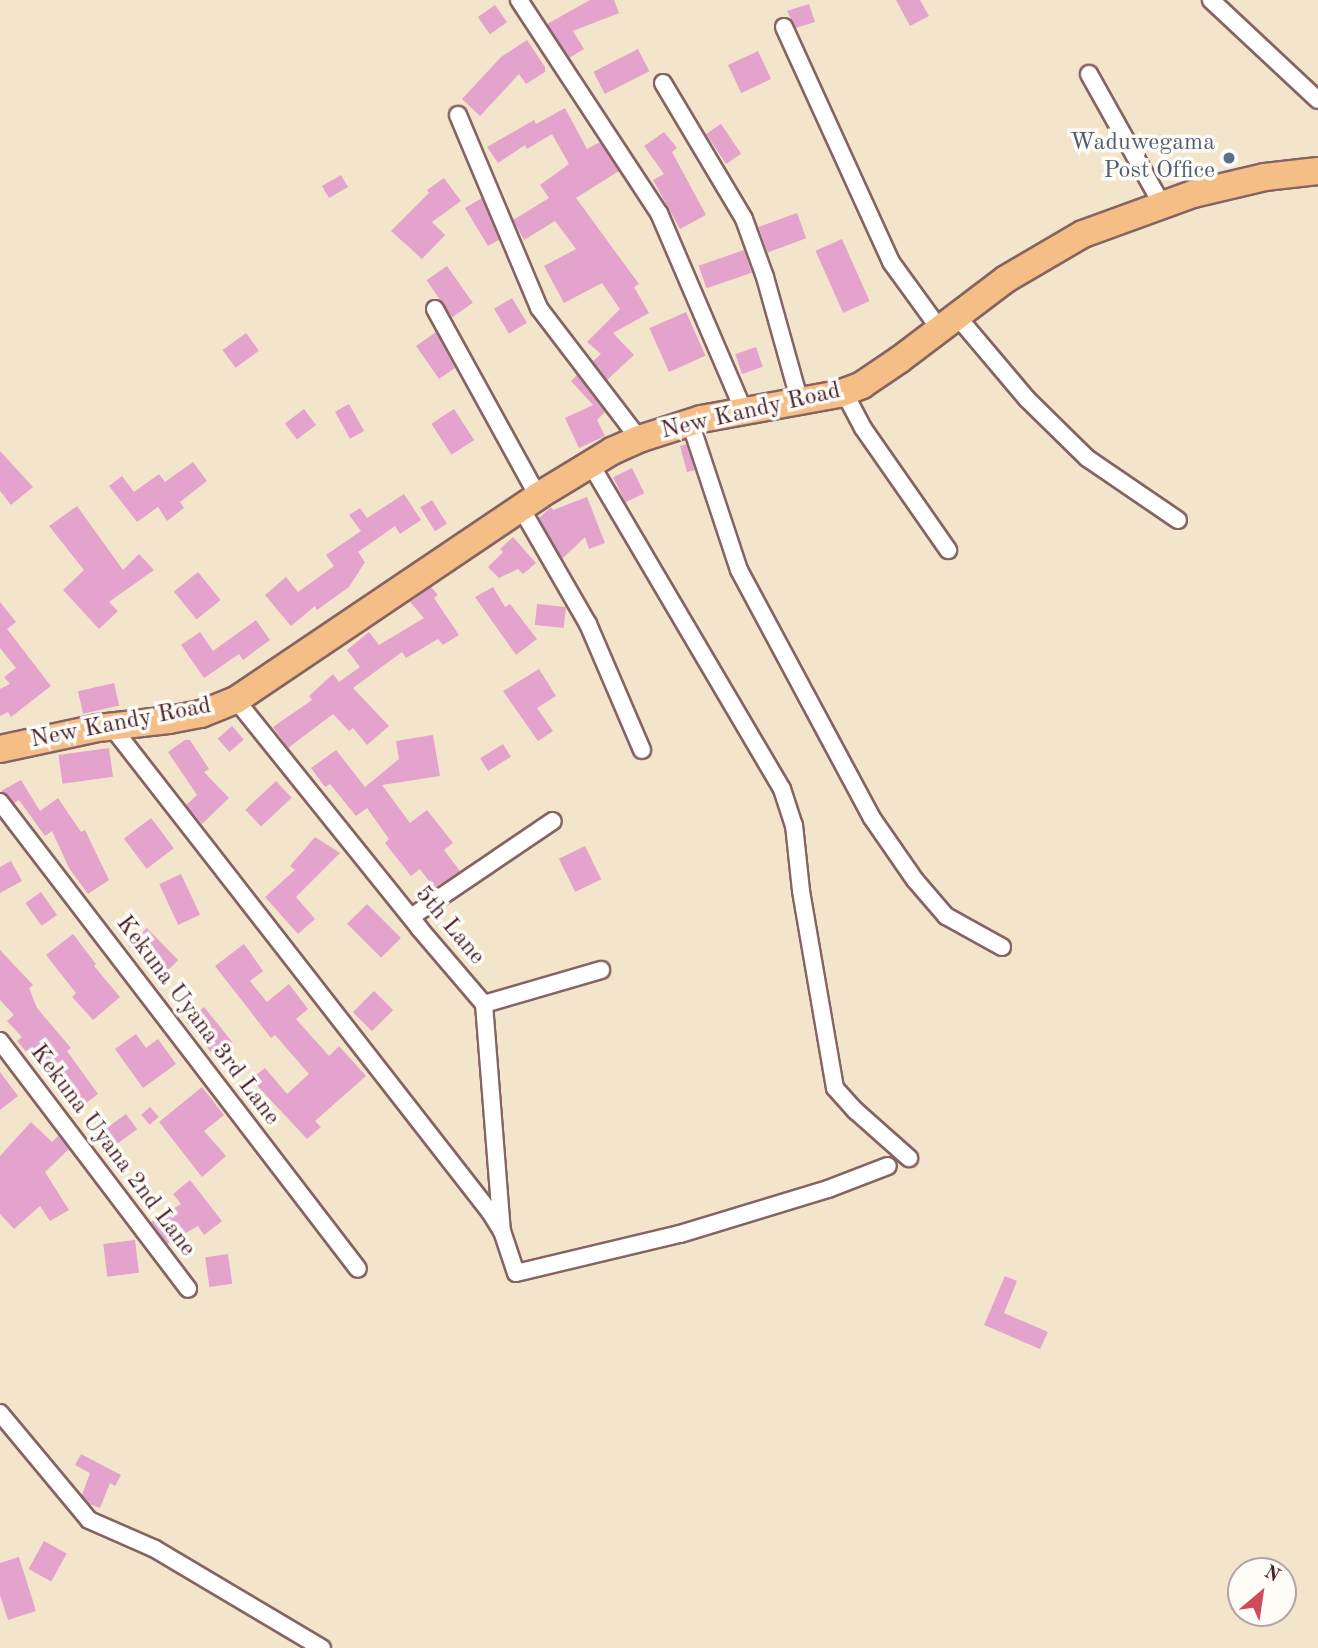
<!DOCTYPE html>
<html>
<head>
<meta charset="utf-8">
<style>
	body { margin:0 }
	#map { position:relative; width:1318px; height:1648px; overflow:hidden; background:#f3e5cb; font-family:"Old Standard TT",serif }
	div>[style] { position:absolute }
	[style*='--x'] { left:calc(var(--x)*1px); top:calc(var(--y)*1px); width:calc(var(--w)*1px); rotate:calc(var(--a)*1deg) }
	.building>* { inset:0; background:#e4a3cd; transform-origin:0 0 }
	.roads { filter:drop-shadow(2px 0 #856463) drop-shadow(-2px 0 #856463) drop-shadow(0 2px #856463) drop-shadow(0 -2px #856463) }
	.street>* { height:16px; margin:-8px; padding:0 8px; transform-origin:8px; border-radius:8px; background:#fff }
	.primary>* { height:26px; margin:-13px; padding:0 13px; transform-origin:13px; border-radius:13px; background:#f6be87 }
	.dots>* { width:19px; height:19px; translate:-50% -50%; box-sizing:border-box; border:4px solid #fdfcf7; border-radius:50% }
	span { translate:-50% -50%; white-space:nowrap; text-align:center; line-height:1.15; -webkit-text-stroke:7px #fdfcf7; paint-order:stroke }
	.service-label { font-size:24px; color:#4e5e75 }
	.right { translate:-100% -50%; text-align:right }
	.street-label { font-size:24px; color:#4a1f2b }
	.north { position:absolute; left:1227px; top:1557px; width:70px; height:70px; box-sizing:border-box; background:#fdfcf7; border:2px solid #b5a4a5; border-radius:50%; rotate:29deg; font-size:19px; font-weight:700; line-height:28px; text-align:center; color:#4a1f2b }
	.north::after { content:''; display:block; margin:auto; width:24px; height:32px; background:#d1495b; clip-path:polygon(50% 0,100% 100%,50% 72%,0 100%) }
</style>
</head>
<body>
<div id="map">
	<div class="building">
		<i style="clip-path:polygon(590px 0,614px 0,619px 13px,573px 31px,584px 49px,569px 58px,547px 24px)"></i>
		<i style="clip-path:polygon(896px 0,920px 0,929px 16px,910px 26px)"></i>
		<i style="clip-path:polygon(809px 4px,815px 22px,796px 28px,787px 11px)"></i>
		<i style="left:495px;top:5px;width:21px;height:21px;rotate:55deg"></i>
		<i style="clip-path:polygon(527px 40px,545px 67px,545px 72px,526px 84px,519px 74px,480px 116px,462px 99px,501px 57px)"></i>
		<i style="left:638px;top:49px;width:25px;height:50px;rotate:63deg"></i>
		<i style="left:758px;top:51px;width:31px;height:33px;rotate:65deg"></i>
		<i style="clip-path:polygon(565px 108px,587px 149px,600px 142px,619px 171px,576px 198px,639px 284px,634px 287px,649px 313px,613px 333px,634px 355px,607px 380px,593px 361px,601px 354px,587px 342px,620px 309px,602px 283px,564px 303px,544px 266px,576px 249px,555px 221px,524px 240px,513px 220px,549px 198px,540px 185px,569px 164px,552px 134px,527px 149px,525px 145px,498px 163px,487px 147px,534px 120px,536px 124px)"></i>
		<i style="left:721px;top:124px;width:36px;height:18px;rotate:56deg"></i>
		<i style="clip-path:polygon(664px 132px,677px 148px,672px 152px,706px 215px,680px 229px,653px 180px,664px 174px,644px 146px)"></i>
		<i style="left:341px;top:175px;width:14px;height:22px;rotate:60deg"></i>
		<i style="clip-path:polygon(444px 178px,461px 201px,432px 222px,445px 235px,422px 259px,391px 231px,429px 193px,427px 190px)"></i>
		<i style="clip-path:polygon(482px 198px,499px 240px,488px 246px,465px 208px)"></i>
		<i style="left:797px;top:213px;width:27px;height:41px;rotate:70deg"></i>
		<i style="left:842px;top:239px;width:68px;height:29px;rotate:66deg"></i>
		<i style="left:744px;top:250px;width:24px;height:48px;rotate:71deg"></i>
		<i style="left:447px;top:266px;width:45px;height:25px;rotate:55deg"></i>
		<i style="left:512px;top:298px;width:29px;height:21px;rotate:59deg"></i>
		<i style="left:686px;top:312px;width:48px;height:40px;rotate:66deg"></i>
		<i style="clip-path:polygon(436px 332px,455px 368px,439px 379px,416px 346px)"></i>
		<i style="left:246px;top:333px;width:22px;height:29px;rotate:54deg"></i>
		<i style="left:756px;top:347px;width:21px;height:22px;rotate:71deg"></i>
		<i style="clip-path:polygon(577px 375px,605px 412px,597px 420px,605px 436px,579px 448px,565px 418px,593px 405px,571px 381px)"></i>
		<i style="left:349px;top:404px;width:31px;height:16px;rotate:61deg"></i>
		<i style="left:304px;top:409px;width:20px;height:24px;rotate:53deg"></i>
		<i style="left:454px;top:409px;width:37px;height:27px;rotate:57deg"></i>
		<i style="clip-path:polygon(686px 444px,695px 470px,687px 472px,680px 446px)"></i>
		<i style="clip-path:polygon(0 451px,33px 487px,11px 505px,0 491px)"></i>
		<i style="clip-path:polygon(193px 462px,207px 481px,180px 502px,184px 508px,167px 521px,158px 507px,137px 522px,109px 486px,122px 476px,134px 492px,159px 474px,165px 482px)"></i>
		<i style="left:632px;top:468px;width:28px;height:21px;rotate:64deg"></i>
		<i style="clip-path:polygon(404px 494px,421px 520px,400px 534px,395px 526px,358px 552px,365px 562px,349px 587px,317px 610px,315px 606px,291px 626px,265px 595px,286px 577px,298px 592px,334px 566px,326px 555px,361px 531px,349px 515px,360px 508px,367px 518px)"></i>
		<i style="clip-path:polygon(587px 497px,605px 543px,589px 549px,585px 537px,562px 559px,539px 518px,551px 507px,553px 510px)"></i>
		<i style="left:432px;top:500px;width:28px;height:14px;rotate:58deg"></i>
		<i style="clip-path:polygon(77px 506px,123px 570px,139px 554px,154px 570px,109px 602px,118px 611px,99px 629px,63px 590px,84px 570px,49px 526px)"></i>
		<i style="clip-path:polygon(513px 537px,536px 563px,523px 574px,518px 569px,499px 578px,488px 567px,503px 552px,500px 549px)"></i>
		<i style="left:198px;top:572px;width:36px;height:31px;rotate:51deg"></i>
		<i style="clip-path:polygon(431px 587px,438px 595px,434px 598px,459px 635px,443px 645px,438px 639px,406px 658px,402px 652px,353px 688px,389px 726px,367px 745px,353px 728px,349px 731px,333px 714px,288px 748px,273px 727px,312px 700px,309px 696px,333px 674px,339px 682px,360px 667px,347px 650px,369px 632px,379px 645px,424px 618px,410px 602px)"></i>
		<i style="clip-path:polygon(493px 587px,505px 607px,510px 604px,537px 639px,516px 655px,475px 597px)"></i>
		<i style="clip-path:polygon(0 602px,16px 622px,7px 629px,51px 686px,11px 717px,8px 712px,0 716px,0 689px,10px 684px,4px 677px,16px 668px,0 648px)"></i>
		<i style="left:537px;top:604px;width:29px;height:21px;rotate:6deg"></i>
		<i style="clip-path:polygon(256px 620px,270px 640px,243px 660px,239px 654px,204px 678px,181px 645px,200px 632px,213px 651px)"></i>
		<i style="clip-path:polygon(539px 669px,556px 696px,537px 708px,553px 731px,538px 741px,503px 691px)"></i>
		<i style="left:114px;top:683px;width:23px;height:37px;rotate:77deg"></i>
		<i style="left:232px;top:726px;width:18px;height:19px;rotate:49deg"></i>
		<i style="clip-path:polygon(433px 735px,440px 776px,382px 785px,410px 823px,427px 810px,453px 843px,444px 850px,460px 871px,434px 888px,420px 869px,411px 876px,385px 843px,389px 839px,367px 808px,356px 816px,330px 784px,325px 787px,311px 768px,336px 750px,365px 787px,399px 759px,396px 741px)"></i>
		<i style="clip-path:polygon(185px 740px,190px 740px,209px 769px,204px 772px,229px 798px,202px 824px,186px 805px,197px 795px,168px 752px)"></i>
		<i style="left:503px;top:744px;width:15px;height:27px;rotate:58deg"></i>
		<i style="left:109px;top:748px;width:29px;height:51px;rotate:82deg"></i>
		<i style="clip-path:polygon(21px 780px,40px 811px,58px 798px,81px 832px,85px 830px,109px 880px,88px 894px,69px 868px,52px 831px,45px 836px,19px 800px,14px 803px,1px 791px)"></i>
		<i style="left:276px;top:781px;width:23px;height:42px;rotate:47deg"></i>
		<i style="left:151px;top:818px;width:38px;height:34px;rotate:53deg"></i>
		<i style="clip-path:polygon(315px 837px,340px 853px,296px 897px,315px 919px,298px 934px,265px 897px,295px 870px,290px 866px)"></i>
		<i style="left:585px;top:846px;width:37px;height:29px;rotate:64deg"></i>
		<i style="clip-path:polygon(11px 861px,22px 881px,0 893px,0 867px)"></i>
		<i style="left:181px;top:874px;width:45px;height:24px;rotate:65deg"></i>
		<i style="left:41px;top:892px;width:28px;height:19px;rotate:55deg"></i>
		<i style="left:367px;top:904px;width:48px;height:28px;rotate:45deg"></i>
		<i style="left:147px;top:928px;width:45px;height:26px;rotate:46deg"></i>
		<i style="clip-path:polygon(73px 934px,96px 964px,94px 966px,120px 997px,93px 1020px,72px 997px,76px 993px,46px 955px)"></i>
		<i style="clip-path:polygon(244px 944px,263px 971px,250px 981px,267px 1002px,289px 984px,308px 1009px,296px 1019px,329px 1056px,339px 1046px,366px 1076px,315px 1121px,321px 1127px,307px 1139px,251px 1079px,265px 1068px,287px 1094px,309px 1074px,275px 1035px,271px 1038px,215px 966px)"></i>
		<i style="clip-path:polygon(0 950px,33px 985px,29px 988px,37px 1008px,71px 1048px,67px 1051px,98px 1094px,85px 1104px,54px 1061px,48px 1066px,36px 1050px,29px 1055px,17px 1041px,22px 1037px,7px 1021px,14px 1015px,0 1000px)"></i>
		<i style="left:374px;top:991px;width:27px;height:30px;rotate:45deg"></i>
		<i style="left:204px;top:1007px;width:45px;height:23px;rotate:51deg"></i>
		<i style="clip-path:polygon(136px 1034px,146px 1048px,158px 1039px,176px 1064px,143px 1088px,115px 1049px)"></i>
		<i style="clip-path:polygon(0 1072px,18px 1096px,0 1110px)"></i>
		<i style="clip-path:polygon(202px 1087px,224px 1115px,204px 1131px,226px 1156px,202px 1177px,159px 1122px)"></i>
		<i style="left:150px;top:1107px;width:13px;height:12px;rotate:48deg"></i>
		<i style="left:126px;top:1114px;width:19px;height:28px;rotate:54deg"></i>
		<i style="clip-path:polygon(31px 1122px,52px 1142px,58px 1136px,69px 1149px,45px 1172px,69px 1210px,50px 1221px,40px 1206px,14px 1229px,0 1214px,0 1156px)"></i>
		<i style="clip-path:polygon(190px 1180px,222px 1221px,204px 1235px,198px 1226px,167px 1244px,151px 1222px,181px 1204px,173px 1194px)"></i>
		<i style="left:135px;top:1240px;width:33px;height:32px;rotate:83deg"></i>
		<i style="left:228px;top:1254px;width:30px;height:23px;rotate:82deg"></i>
		<i style="clip-path:polygon(1005px 1276px,1017px 1281px,1004px 1313px,1048px 1332px,1040px 1349px,984px 1325px)"></i>
		<i style="clip-path:polygon(81px 1454px,121px 1475px,115px 1486px,110px 1483px,100px 1508px,89px 1504px,82px 1495px,90px 1473px,75px 1465px)"></i>
		<i style="left:44px;top:1541px;width:26px;height:32px;rotate:29deg"></i>
		<i style="clip-path:polygon(19px 1557px,36px 1611px,8px 1620px,0 1595px,0 1563px)"></i>
	</div>
	<div class="roads">
		<div class="street">
			<i style="--x:519;--y:0;--w:255;--a:56.7"></i>
			<i style="--x:659;--y:213;--w:215;--a:66.8"></i>
			<i style="--x:1211;--y:0;--w:146;--a:43.1"></i>
			<i style="--x:784;--y:27;--w:258;--a:65.5"></i>
			<i style="--x:891;--y:262;--w:82;--a:54"></i>
			<i style="--x:1089;--y:74;--w:148;--a:60.8"></i>
			<i style="--x:663;--y:83;--w:158;--a:59.2"></i>
			<i style="--x:744;--y:219;--w:62;--a:70.1"></i>
			<i style="--x:765;--y:277;--w:130;--a:74.4"></i>
			<i style="--x:458;--y:115;--w:209;--a:67.2"></i>
			<i style="--x:539;--y:308;--w:165;--a:52.6"></i>
			<i style="--x:435;--y:309;--w:213;--a:61.2"></i>
			<i style="--x:956;--y:315;--w:110;--a:49.8"></i>
			<i style="--x:1027;--y:399;--w:84;--a:44.5"></i>
			<i style="--x:1087;--y:458;--w:110;--a:34.3"></i>
			<i style="--x:844;--y:392;--w:41;--a:62.2"></i>
			<i style="--x:863;--y:428;--w:149;--a:55.1"></i>
			<i style="--x:690;--y:422;--w:156;--a:71.7"></i>
			<i style="--x:739;--y:570;--w:281;--a:61.8"></i>
			<i style="--x:872;--y:818;--w:75;--a:55.3"></i>
			<i style="--x:915;--y:880;--w:48;--a:49.3"></i>
			<i style="--x:946;--y:916;--w:64;--a:29"></i>
			<i style="--x:590;--y:463;--w:378;--a:59.5"></i>
			<i style="--x:782;--y:789;--w:38;--a:72"></i>
			<i style="--x:794;--y:825;--w:66;--a:83.9"></i>
			<i style="--x:801;--y:891;--w:200;--a:80.2"></i>
			<i style="--x:835;--y:1088;--w:31;--a:48"></i>
			<i style="--x:856;--y:1111;--w:71;--a:41.6"></i>
			<i style="--x:521;--y:508;--w:134;--a:60"></i>
			<i style="--x:588;--y:624;--w:137;--a:66.8"></i>
			<i style="--x:236;--y:700;--w:292;--a:51.2"></i>
			<i style="--x:419;--y:928;--w:100;--a:49.5"></i>
			<i style="--x:484;--y:1004;--w:228;--a:85.5"></i>
			<i style="--x:112;--y:727;--w:615;--a:52.07"></i>
			<i style="--x:490;--y:1212;--w:22;--a:58"></i>
			<i style="--x:502;--y:1231;--w:44;--a:71.6"></i>
			<i style="--x:516;--y:1273;--w:169;--a:-13.4"></i>
			<i style="--x:680;--y:1234;--w:155;--a:-16.9"></i>
			<i style="--x:828;--y:1189;--w:64;--a:-21"></i>
			<i style="--x:0;--y:802;--w:588;--a:52.53"></i>
			<i style="--x:411;--y:917;--w:171;--a:-34.1"></i>
			<i style="--x:484;--y:1004;--w:122;--a:-16.2"></i>
			<i style="--x:0;--y:1041;--w:311;--a:52.8"></i>
			<i style="--x:0;--y:1413;--w:139;--a:50.2"></i>
			<i style="--x:89;--y:1520;--w:72;--a:23.7"></i>
			<i style="--x:155;--y:1549;--w:194;--a:30.7"></i>
		</div>
		<div class="primary">
			<i style="--x:0;--y:749;--w:100;--a:-12.1"></i>
			<i style="--x:98;--y:728;--w:71;--a:-6.4"></i>
			<i style="--x:169;--y:720;--w:33;--a:-11"></i>
			<i style="--x:201;--y:714;--w:38;--a:-22"></i>
			<i style="--x:236;--y:700;--w:364;--a:-34"></i>
			<i style="--x:538;--y:496;--w:87;--a:-31.3"></i>
			<i style="--x:612;--y:451;--w:30;--a:-24"></i>
			<i style="--x:639;--y:439;--w:65;--a:-17.9"></i>
			<i style="--x:701;--y:419;--w:140;--a:-10.3"></i>
			<i style="--x:839;--y:394;--w:25;--a:-21"></i>
			<i style="--x:862;--y:385;--w:45;--a:-34"></i>
			<i style="--x:899;--y:360;--w:134;--a:-37.1"></i>
			<i style="--x:1006;--y:279;--w:89;--a:-30.3"></i>
			<i style="--x:1083;--y:234;--w:117;--a:-20"></i>
			<i style="--x:1193;--y:194;--w:74;--a:-13.3"></i>
			<i style="--x:1265;--y:177;--w:53;--a:-6.5"></i>
		</div>
	</div>
	<div class="dots">
		<i style="left:1229px;top:158px;background:#5c6f8a"></i>
	</div>
	<div class="service-label">
		<span class="right" style="left:1215px;top:158px">Waduwegama<br>Post Office</span>
	</div>
	<div class="street-label">
		<span style="left:751px;top:412px;rotate:-13deg">New Kandy Road</span>
		<span style="left:121px;top:724px;rotate:-11deg">New Kandy Road</span>
		<span style="left:449px;top:926px;rotate:50deg">5th Lane</span>
		<span style="left:197px;top:1021px;rotate:53deg">Kekuna Uyana 3rd Lane</span>
		<span style="left:112px;top:1151px;rotate:53deg">Kekuna Uyana 2nd Lane</span>
	</div>
	<div class="north">N</div>
</div>
</body>
</html>
